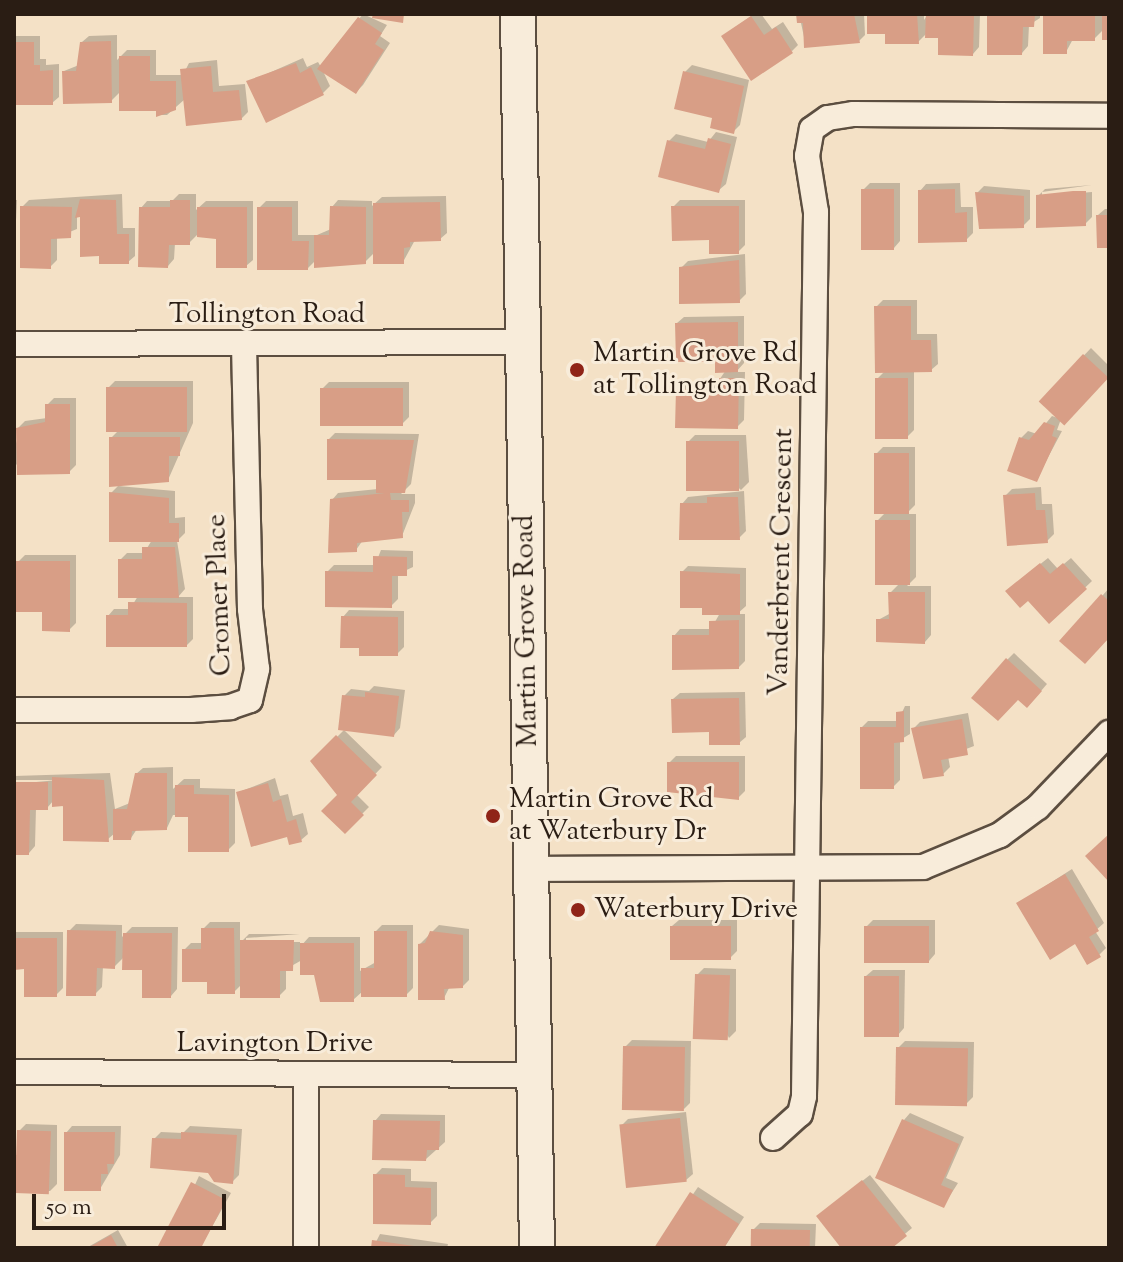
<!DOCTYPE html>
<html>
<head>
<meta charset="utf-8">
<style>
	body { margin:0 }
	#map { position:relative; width:1123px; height:1262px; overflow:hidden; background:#f4e1c6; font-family:"Sorts Mill Goudy",serif }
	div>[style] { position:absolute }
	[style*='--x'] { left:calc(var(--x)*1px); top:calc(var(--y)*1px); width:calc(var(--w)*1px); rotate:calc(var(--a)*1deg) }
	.shadow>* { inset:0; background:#0003 }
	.building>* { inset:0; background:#d89e86; transform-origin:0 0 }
	.roads { filter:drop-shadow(2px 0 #5c4e40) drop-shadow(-2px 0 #5c4e40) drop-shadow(0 2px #5c4e40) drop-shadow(0 -2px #5c4e40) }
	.minor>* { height:24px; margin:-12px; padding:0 12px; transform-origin:12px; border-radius:12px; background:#f8ecda }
	.secondary>* { height:34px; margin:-17px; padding:0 17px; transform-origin:17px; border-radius:17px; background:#f8ecda }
	.dots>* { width:22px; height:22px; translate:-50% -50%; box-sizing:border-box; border:4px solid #f8ecda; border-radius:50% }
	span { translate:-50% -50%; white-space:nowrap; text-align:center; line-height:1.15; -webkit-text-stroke:6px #f8ecda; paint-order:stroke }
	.street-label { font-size:28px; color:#2a1d14 }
	.poi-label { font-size:28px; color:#2a1d14 }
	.left { translate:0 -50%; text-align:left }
	.frame { position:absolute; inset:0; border:16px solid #2a1d14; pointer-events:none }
	.scale { position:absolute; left:32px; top:1194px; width:194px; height:36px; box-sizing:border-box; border:4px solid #2a1d14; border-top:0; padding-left:10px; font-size:24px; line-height:28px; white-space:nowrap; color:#2a1d14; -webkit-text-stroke:6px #f8ecda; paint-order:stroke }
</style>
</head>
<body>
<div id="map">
	<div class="shadow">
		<i style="clip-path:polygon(363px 14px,387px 25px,380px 36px,390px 43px,363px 85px,356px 92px,322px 69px,330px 86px,323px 93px,267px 121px,248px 82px,303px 58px,307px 67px,318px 62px,321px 67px)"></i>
		<i style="clip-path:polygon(754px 14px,761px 14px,772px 29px,783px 22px,798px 45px,792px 51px,731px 30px)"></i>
		<i style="clip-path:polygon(799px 14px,864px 14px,865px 35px,859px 41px,806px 46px)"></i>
		<i style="clip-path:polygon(869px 14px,924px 14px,924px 20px,928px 14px,980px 14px,979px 47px,973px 54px,927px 33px,918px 42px,887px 32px)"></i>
		<i style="clip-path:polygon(989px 14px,1040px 14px,1040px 18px,1029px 25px,1028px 46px,1022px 53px)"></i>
		<i style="clip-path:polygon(1045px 14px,1109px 14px,1109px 38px,1103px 30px,1094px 39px,1073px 39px,1066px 52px)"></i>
		<i style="clip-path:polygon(117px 35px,117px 60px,127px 50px,156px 50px,156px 75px,183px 75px,189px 63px,217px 60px,219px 86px,245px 84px,248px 112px,241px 119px,185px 99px,167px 115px,158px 115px,158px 109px,121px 91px,111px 101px,64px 71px,79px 65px,82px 42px,89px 36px)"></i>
		<i style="clip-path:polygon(14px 36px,40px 36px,40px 59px,46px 59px,46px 65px,59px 64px,59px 97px,52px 103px,14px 101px)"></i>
		<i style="clip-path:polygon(692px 65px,749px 80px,740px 125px,733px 132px,715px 117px,685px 72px)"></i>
		<i style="clip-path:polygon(716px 132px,737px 137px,726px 184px,719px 190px,669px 141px,676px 134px,708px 142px)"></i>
		<i style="clip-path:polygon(870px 183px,900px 183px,900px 241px,894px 248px,863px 190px)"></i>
		<i style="clip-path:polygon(960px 183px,961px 207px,973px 207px,973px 233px,966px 240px,920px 191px,926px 184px)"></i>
		<i style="clip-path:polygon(1092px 185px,1042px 192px,1042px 196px,1092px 192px,1092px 217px,1085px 224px,1038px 196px,1045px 189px)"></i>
		<i style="clip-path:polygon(984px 186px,1030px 190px,1030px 219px,1023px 226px,977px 193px)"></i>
		<i style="clip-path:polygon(122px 194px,123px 228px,135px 228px,135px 256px,128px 262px,101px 254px,82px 215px,77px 215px,77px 229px,57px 237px,57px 260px,50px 267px,22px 207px,29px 200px)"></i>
		<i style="clip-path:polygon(179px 194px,196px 194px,196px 210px,206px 201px,253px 201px,253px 260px,246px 266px,218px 237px,197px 235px,189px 243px,175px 243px,174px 259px,168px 266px,141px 208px,147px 201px,172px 201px)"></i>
		<i style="clip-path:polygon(446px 196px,447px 233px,440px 239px,415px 240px,403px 262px,375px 252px,365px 262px,316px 260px,308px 268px,259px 208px,266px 201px,298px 201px,298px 235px,317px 235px,331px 229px,332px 207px,338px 200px,372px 201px,372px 206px,382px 197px)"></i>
		<i style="clip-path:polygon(14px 200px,17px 200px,14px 262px)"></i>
		<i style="clip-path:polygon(680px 200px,745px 200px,745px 245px,738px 252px,710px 238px,673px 207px)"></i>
		<i style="clip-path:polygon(1105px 209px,1109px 209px,1107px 246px,1098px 215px)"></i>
		<i style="clip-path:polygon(745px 254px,746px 294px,739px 301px,681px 268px,688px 261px)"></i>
		<i style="clip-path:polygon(883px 300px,917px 300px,917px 334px,937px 334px,938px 364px,931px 370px,914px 370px,914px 430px,907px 437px,877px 379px,885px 371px,876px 307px)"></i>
		<i style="clip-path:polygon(744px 316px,744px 363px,736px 372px,745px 372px,744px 420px,737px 427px,678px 390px,684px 383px,717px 383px,726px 370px,677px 323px,684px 317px)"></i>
		<i style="clip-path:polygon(1091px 348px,1109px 366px,1109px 375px,1065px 423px,1041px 401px)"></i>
		<i style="clip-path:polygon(115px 381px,193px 381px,193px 423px,168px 480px,111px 438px,119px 430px,108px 388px)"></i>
		<i style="clip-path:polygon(329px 382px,409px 382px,409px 417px,402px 424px,322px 389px)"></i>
		<i style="clip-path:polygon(54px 398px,76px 398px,76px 465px,69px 472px,18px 463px,14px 467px,14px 435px,18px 446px,18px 428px,25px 421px,47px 418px,47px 405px)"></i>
		<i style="clip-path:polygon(1052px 416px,1061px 419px,1057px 430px,1062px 431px,1036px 480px,1021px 438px,1028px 431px,1037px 434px)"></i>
		<i style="clip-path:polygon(335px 433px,419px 434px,411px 484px,401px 494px,415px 494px,415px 503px,402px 536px,363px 540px,356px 550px,332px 500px,338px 493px,378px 489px,378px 478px,328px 440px)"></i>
		<i style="clip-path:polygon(695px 435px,746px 435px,749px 482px,741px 490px,688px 442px)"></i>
		<i style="clip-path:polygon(883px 447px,915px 447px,915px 505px,906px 514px,916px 514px,916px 577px,907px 586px,931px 586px,931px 635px,925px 642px,878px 620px,891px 613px,890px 593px,900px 583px,877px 521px,886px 512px,876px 454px)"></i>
		<i style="clip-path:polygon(118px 486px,175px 491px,175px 518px,185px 517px,185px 533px,177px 541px,185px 589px,178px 597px,193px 597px,193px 639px,186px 646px,108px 616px,114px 609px,130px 609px,138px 596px,120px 560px,127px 553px,144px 553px,152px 540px,111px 493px)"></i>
		<i style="clip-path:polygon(1041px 487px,1042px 504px,1052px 504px,1054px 534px,1047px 541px,1005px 496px,1012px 489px)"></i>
		<i style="clip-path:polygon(744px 491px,746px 531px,739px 538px,682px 504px,688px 497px)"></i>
		<i style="clip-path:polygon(381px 550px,413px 551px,413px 567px,398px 574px,398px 599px,391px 606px,327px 572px,334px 565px,375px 565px)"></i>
		<i style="clip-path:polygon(25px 555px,76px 555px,76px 623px,69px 630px,44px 610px,18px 562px)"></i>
		<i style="clip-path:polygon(1048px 558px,1058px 569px,1071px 558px,1092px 581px,1049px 622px,1014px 585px)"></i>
		<i style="clip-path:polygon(688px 566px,746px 568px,746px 606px,737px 614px,745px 614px,745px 661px,739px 667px,674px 636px,680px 629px,711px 629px,720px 613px,704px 606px,682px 572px)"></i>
		<i style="clip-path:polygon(1109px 588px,1109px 635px,1062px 641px,1103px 595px)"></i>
		<i style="clip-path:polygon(349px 610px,404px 611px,404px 647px,397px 654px,361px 646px,343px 617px)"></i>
		<i style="clip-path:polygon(1014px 653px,1047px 684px,1034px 699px,1018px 697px,1007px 660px)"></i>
		<i style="clip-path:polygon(374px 686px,405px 690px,400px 728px,394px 735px,344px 696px,351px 689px,369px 691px)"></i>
		<i style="clip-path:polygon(745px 692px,746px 737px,739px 743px,711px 730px,673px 699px,680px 693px)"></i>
		<i style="clip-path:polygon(905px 706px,910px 706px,910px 734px,900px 740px,900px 780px,893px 787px,862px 727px,868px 721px,898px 721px)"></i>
		<i style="clip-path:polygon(968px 713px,974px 746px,948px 756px,950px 767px,943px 774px,913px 729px,920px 722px)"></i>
		<i style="clip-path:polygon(344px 730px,382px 767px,356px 794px,369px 807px,345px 831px,340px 795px,313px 761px)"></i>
		<i style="clip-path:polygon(676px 756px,745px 756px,745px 791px,738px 798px,669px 763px)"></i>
		<i style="clip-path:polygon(173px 767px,173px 789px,184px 779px,200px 779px,200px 788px,235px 789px,235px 843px,228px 850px,190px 815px,173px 815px,167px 828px,137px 829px,131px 838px,115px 833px,108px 839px,54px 800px,47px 808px,36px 808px,35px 846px,29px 853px,14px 853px,14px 784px,58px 780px,14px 780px,14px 776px,110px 773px,115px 809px,130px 803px,136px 774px,143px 768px)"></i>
		<i style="clip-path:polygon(275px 778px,280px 796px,288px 794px,293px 816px,303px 813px,308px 834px,301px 840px,239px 792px)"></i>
		<i style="clip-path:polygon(1072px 869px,1104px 923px,1095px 931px,1106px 948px,1099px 955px,1019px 903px)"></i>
		<i style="clip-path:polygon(679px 920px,737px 920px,737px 951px,730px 958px,672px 926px)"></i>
		<i style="clip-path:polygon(873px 920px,935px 920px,935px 954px,929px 961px,866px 927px)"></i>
		<i style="clip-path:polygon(210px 922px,240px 922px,240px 943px,249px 934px,300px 934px,246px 938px,246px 942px,300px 942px,300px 947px,309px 937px,360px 937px,360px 971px,376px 962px,376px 931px,382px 925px,413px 925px,413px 988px,406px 995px,363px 991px,353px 1000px,316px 984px,316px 973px,302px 960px,286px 969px,286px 989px,279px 996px,242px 984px,234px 992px,209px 980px,184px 950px,191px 943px,203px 943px,203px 929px)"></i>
		<i style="clip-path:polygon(76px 924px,122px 925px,122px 937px,132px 927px,178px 927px,177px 989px,171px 996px,144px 968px,124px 957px,114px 967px,103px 966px,102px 987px,95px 994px,69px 931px)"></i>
		<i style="clip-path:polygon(439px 925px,469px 929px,469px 980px,463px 986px,450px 986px,444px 998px,420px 944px)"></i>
		<i style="clip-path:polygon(14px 932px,63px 932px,63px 988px,56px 995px,26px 967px,14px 968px)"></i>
		<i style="clip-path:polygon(704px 968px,736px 969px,736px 1031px,729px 1038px,697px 975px)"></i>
		<i style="clip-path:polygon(873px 970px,905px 970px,904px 1028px,898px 1035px,866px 976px)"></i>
		<i style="clip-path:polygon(632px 1040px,691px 1041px,690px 1103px,684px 1109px,625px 1047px)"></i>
		<i style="clip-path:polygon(905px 1041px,974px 1042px,973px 1097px,966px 1104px,898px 1048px)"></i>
		<i style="clip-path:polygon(686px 1112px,693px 1174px,686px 1180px,621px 1126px,628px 1119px)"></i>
		<i style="clip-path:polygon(910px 1113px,964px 1137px,946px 1178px,958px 1183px,944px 1205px,904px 1120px)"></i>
		<i style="clip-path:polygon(381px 1114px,445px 1115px,445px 1142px,426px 1159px,375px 1121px)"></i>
		<i style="clip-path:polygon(26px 1124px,57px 1125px,57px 1184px,50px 1191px,14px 1191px,14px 1155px,19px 1155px,19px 1131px)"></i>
		<i style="clip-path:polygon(72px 1126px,121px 1126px,120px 1155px,100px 1189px,66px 1133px)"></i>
		<i style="clip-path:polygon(190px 1126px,242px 1129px,239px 1175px,232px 1182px,154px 1139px,161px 1132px,183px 1133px)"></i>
		<i style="clip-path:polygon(382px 1168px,411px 1169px,411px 1181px,437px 1182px,437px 1216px,430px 1223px,375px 1175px)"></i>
		<i style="clip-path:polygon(870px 1175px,912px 1228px,888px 1248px,843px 1248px,825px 1210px)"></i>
		<i style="clip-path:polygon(199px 1176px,231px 1193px,200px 1248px,166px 1248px)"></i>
		<i style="clip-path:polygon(698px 1187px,744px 1217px,724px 1248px,656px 1248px)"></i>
		<i style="clip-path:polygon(760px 1223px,816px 1224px,815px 1248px,753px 1248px,753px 1230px)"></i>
		<i style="clip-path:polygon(118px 1230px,128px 1248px,86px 1248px,88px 1247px)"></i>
		<i style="clip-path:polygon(380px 1234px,448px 1244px,447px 1248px,373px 1248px)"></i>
	</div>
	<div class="building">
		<i style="clip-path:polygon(373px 14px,404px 14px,403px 23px,372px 18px)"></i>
		<i style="clip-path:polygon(796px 14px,854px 14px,860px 43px,804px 48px,803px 23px,797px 23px)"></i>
		<i style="clip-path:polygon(867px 14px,917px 14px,919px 44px,885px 44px,885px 34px,867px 34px)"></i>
		<i style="clip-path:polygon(926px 14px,974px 14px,973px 56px,938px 55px,938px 38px,925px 38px)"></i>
		<i style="clip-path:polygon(987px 14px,1035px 14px,1034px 27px,1023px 27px,1022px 55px,987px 55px)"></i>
		<i style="clip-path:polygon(1043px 14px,1095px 14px,1095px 41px,1067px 41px,1067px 54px,1043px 54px)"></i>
		<i style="left:1102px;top:14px;width:7px;height:26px"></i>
		<i style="clip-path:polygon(751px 16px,764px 35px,776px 27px,793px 53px,751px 81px,721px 36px)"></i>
		<i style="clip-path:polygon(358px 17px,382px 33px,375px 44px,384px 50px,356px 94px,317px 69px)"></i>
		<i style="clip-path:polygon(111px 41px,112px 103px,63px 104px,62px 71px,76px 71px,80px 42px)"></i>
		<i style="clip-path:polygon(14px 42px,34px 42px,34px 65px,40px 65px,40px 71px,53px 70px,53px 105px,14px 105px)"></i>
		<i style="clip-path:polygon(119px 56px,150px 56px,150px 81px,176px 81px,176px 110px,156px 117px,156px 111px,119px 111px)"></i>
		<i style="clip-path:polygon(296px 63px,300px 73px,311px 67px,324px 95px,266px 123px,246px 81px)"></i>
		<i style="clip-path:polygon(211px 66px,213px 92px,239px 90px,242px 120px,186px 126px,180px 69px)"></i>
		<i style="clip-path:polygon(683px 71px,744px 86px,734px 134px,710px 128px,712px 118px,674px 109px)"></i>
		<i style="clip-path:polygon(708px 138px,731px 144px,719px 193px,658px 177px,667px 140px,705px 149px)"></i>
		<i style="left:861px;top:189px;width:33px;height:61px"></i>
		<i style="clip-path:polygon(955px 189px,955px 213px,967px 212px,967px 242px,918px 243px,918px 190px)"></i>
		<i style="clip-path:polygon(1073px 191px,1086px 191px,1086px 226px,1036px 228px,1036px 195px)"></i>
		<i style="clip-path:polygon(975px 192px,1024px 196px,1024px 228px,979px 229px)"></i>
		<i style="clip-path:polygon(80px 199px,116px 200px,117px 234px,129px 234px,129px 264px,99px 264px,99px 256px,80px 257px,80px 217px,75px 218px)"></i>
		<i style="clip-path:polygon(170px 200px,190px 200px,190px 245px,169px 245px,168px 268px,138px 267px,139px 207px,170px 207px)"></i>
		<i style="clip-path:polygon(440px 202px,441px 241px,410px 242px,410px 247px,404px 248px,404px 264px,373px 264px,373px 203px)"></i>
		<i style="clip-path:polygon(20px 206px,72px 207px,71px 238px,51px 239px,51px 269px,20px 268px)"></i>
		<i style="clip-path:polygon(330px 206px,366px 207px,366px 264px,314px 268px,314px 235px,329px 235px)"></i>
		<i style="clip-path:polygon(671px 206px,739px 206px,739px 254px,709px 254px,709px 240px,672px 241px)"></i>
		<i style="clip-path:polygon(197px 207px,247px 207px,247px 268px,216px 268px,216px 239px,197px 237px)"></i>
		<i style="clip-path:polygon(257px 207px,292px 207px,292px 241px,309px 241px,308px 270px,257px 270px)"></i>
		<i style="clip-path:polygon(1096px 215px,1109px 215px,1108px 248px,1097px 248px)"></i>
		<i style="clip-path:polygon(739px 260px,740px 303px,679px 304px,679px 267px)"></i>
		<i style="clip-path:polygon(874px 306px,911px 306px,911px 340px,931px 340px,932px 372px,875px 373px)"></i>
		<i style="clip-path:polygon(738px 322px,738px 372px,715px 373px,715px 362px,676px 362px,675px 323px)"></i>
		<i style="left:1083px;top:354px;width:35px;height:65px;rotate:43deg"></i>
		<i style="clip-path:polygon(715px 378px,739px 378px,738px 429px,675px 428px,676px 389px,715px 390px)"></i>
		<i style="left:875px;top:378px;width:33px;height:61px"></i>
		<i style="left:106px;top:387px;width:81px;height:45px"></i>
		<i style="left:320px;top:388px;width:83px;height:38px"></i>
		<i style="clip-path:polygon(45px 404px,70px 404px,70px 474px,17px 475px,16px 428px,45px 422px)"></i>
		<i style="clip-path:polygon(1044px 422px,1055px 426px,1052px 436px,1057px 438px,1037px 482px,1007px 471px,1019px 437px,1029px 440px)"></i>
		<i style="clip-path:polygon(109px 437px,180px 437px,180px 456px,169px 456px,169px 482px,109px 487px)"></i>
		<i style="clip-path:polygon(327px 439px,414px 440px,405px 493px,390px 493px,391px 500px,409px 500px,409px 512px,402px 512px,403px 538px,357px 543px,357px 552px,328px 553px,330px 499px,385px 493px,376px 493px,376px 480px,327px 480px)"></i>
		<i style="left:686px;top:441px;width:53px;height:50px"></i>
		<i style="left:874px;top:453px;width:35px;height:61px"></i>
		<i style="clip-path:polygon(109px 492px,169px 498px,169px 523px,179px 523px,179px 542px,109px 542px)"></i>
		<i style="clip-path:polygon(1035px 493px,1036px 510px,1045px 510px,1048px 543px,1007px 546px,1003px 495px)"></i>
		<i style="clip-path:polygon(707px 497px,738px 497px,740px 540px,679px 540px,680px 503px,707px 503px)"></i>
		<i style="left:875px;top:520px;width:35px;height:65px"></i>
		<i style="clip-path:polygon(142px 547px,175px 547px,179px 598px,118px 598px,118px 559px,142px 559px)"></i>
		<i style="clip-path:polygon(373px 556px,407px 557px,407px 576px,392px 576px,392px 608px,325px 607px,325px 571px,373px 572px)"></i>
		<i style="clip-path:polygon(16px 561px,70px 561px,70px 632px,42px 631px,42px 612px,16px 612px)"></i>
		<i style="clip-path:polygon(1040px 563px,1050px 574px,1063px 563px,1087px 589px,1049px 624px,1028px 601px,1020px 608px,1005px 591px)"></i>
		<i style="clip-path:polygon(680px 571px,740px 574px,740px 615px,702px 615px,702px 608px,680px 608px)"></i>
		<i style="clip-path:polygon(888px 592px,925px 592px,925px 644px,876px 642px,876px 619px,889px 619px)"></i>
		<i style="clip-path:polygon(1101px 594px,1109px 601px,1109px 638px,1085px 664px,1059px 641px)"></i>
		<i style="clip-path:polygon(128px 602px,187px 603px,187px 647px,106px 647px,106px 615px,128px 615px)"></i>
		<i style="clip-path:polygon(341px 616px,398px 617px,398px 656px,359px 656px,359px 648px,340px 648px)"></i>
		<i style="clip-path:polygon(739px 620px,739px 669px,672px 670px,672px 635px,709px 635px,709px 621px)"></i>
		<i style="clip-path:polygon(1006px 658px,1042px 691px,1027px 708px,1018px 700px,998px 721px,971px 698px)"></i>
		<i style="clip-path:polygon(365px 692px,399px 696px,394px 737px,338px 730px,342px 695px,365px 697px)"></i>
		<i style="clip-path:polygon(739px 698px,740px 745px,709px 745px,709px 732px,672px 733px,671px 699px)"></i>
		<i style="clip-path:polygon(904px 711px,904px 742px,894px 743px,894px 789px,860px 789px,860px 727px,896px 727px,896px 712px)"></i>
		<i style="clip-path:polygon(962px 719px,968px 755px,941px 760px,944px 776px,923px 779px,911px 728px)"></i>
		<i style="clip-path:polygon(336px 735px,377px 775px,351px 802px,364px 815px,345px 834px,321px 811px,337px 795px,310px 761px)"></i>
		<i style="clip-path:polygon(667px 762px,739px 762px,739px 800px,667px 792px)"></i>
		<i style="clip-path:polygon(135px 773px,167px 773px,167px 830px,132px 831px,131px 840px,113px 840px,113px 809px,127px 809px)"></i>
		<i style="clip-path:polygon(52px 777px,104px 780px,109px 842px,63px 841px,63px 806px,52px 807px)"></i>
		<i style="clip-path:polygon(14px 782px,48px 782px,48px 810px,30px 810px,29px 855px,14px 855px)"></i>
		<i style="clip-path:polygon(268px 783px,273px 802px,281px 799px,287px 822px,296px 819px,302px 842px,289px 845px,287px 837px,251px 847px,236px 792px)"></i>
		<i style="clip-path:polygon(175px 785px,194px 785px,194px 794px,229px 795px,229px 852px,188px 852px,188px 817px,175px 817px)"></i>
		<i style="clip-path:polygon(1109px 834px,1109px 882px,1085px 856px)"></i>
		<i style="clip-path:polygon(1065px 874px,1099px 931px,1089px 937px,1101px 957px,1087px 965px,1075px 944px,1050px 960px,1016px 903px)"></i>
		<i style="left:670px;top:926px;width:61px;height:34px"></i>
		<i style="left:864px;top:926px;width:65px;height:37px"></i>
		<i style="clip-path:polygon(201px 928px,234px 928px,235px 994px,207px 994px,207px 982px,182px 982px,182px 949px,201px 949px)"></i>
		<i style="clip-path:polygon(67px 930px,116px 931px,115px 969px,97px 968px,96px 996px,66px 996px)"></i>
		<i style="clip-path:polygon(374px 931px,407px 931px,407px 997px,361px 997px,361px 968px,374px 968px)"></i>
		<i style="clip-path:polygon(430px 931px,463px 935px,463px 988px,444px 989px,445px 1000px,418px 1000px,418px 944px,425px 943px)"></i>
		<i style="clip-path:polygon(123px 933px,172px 933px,171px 998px,142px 998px,142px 970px,122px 970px)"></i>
		<i style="clip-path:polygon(14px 938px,57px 938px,57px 997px,24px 997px,24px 969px,14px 970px)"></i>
		<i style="clip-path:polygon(240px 940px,294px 940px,293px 971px,280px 971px,280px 998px,240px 998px)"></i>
		<i style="clip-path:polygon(300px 943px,354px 943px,354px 1002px,320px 1002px,314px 975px,300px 975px)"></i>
		<i style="left:695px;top:974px;width:35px;height:65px;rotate:2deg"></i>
		<i style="left:864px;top:976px;width:35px;height:61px"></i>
		<i style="left:623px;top:1046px;width:62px;height:64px;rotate:1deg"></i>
		<i style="left:896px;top:1047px;width:72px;height:58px;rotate:1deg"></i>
		<i style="left:680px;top:1118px;width:64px;height:61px;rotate:84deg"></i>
		<i style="clip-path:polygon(902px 1119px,959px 1144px,941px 1185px,953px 1190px,944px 1208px,875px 1178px)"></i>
		<i style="clip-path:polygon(373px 1120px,440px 1121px,439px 1150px,427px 1150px,426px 1161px,372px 1160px)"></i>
		<i style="left:17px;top:1130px;width:34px;height:63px;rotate:2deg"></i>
		<i style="clip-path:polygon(64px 1132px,115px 1132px,114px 1164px,107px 1164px,108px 1174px,101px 1174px,101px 1191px,64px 1191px)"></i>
		<i style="clip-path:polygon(181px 1132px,237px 1135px,233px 1184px,214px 1182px,208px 1173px,150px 1168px,152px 1138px,181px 1139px)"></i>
		<i style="clip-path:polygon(373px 1174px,405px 1175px,405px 1187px,431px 1188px,431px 1225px,373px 1224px)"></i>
		<i style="clip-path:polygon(862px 1180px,907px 1236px,892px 1248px,841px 1248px,816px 1216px)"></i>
		<i style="clip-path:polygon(191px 1182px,226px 1200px,201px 1248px,162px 1248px,158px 1246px)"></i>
		<i style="clip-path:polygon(690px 1192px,739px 1224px,724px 1248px,654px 1248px)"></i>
		<i style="left:751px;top:1229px;width:59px;height:19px;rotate:1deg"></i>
		<i style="clip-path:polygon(111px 1235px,118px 1248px,88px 1248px)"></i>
		<i style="clip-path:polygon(372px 1240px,414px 1246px,414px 1248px,371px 1248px)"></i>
	</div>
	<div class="roads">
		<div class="minor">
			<i style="--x:14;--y:344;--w:506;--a:-0.23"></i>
			<i style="--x:14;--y:710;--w:177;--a:0"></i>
			<i style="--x:191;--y:710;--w:39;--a:-4"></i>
			<i style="--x:230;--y:707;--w:21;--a:-19"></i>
			<i style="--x:250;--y:700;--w:32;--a:-77"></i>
			<i style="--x:257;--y:669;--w:60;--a:-96.7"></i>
			<i style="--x:250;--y:609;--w:263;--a:-91.3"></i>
			<i style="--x:532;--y:869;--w:391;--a:-0.3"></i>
			<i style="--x:923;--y:867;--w:83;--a:-22.6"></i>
			<i style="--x:1000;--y:835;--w:47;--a:-36.4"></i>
			<i style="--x:1038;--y:807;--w:103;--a:-46.2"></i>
			<i style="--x:14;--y:1072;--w:522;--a:0.33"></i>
			<i style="--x:773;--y:1138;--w:36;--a:-42"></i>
			<i style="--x:800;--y:1114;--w:18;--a:-77"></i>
			<i style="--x:804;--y:1096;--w:884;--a:-89.22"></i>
			<i style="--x:816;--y:212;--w:57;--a:-99.1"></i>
			<i style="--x:807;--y:156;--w:27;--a:-80"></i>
			<i style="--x:812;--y:129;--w:19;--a:-35"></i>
			<i style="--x:828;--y:118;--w:26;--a:-9"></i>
			<i style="--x:854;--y:114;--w:255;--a:0.4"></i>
			<i style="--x:306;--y:1248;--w:173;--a:-90"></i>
		</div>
		<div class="secondary">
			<i style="--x:518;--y:14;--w:1234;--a:89.12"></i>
		</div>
	</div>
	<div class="dots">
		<i style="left:577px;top:370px;background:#8f2418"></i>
		<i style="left:493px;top:816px;background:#8f2418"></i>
		<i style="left:578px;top:910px;background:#8f2418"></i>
	</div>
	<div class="street-label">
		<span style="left:267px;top:315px">Tollington Road</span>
		<span style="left:782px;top:562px;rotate:-89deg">Vanderbrent Crescent</span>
		<span style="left:220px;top:595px;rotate:-92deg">Cromer Place</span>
		<span style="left:527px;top:631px;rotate:-91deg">Martin Grove Road</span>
		<span style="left:275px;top:1044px">Lavington Drive</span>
	</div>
	<div class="poi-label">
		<span class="left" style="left:593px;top:370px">Martin Grove Rd<br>at Tollington Road</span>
		<span class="left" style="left:509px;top:816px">Martin Grove Rd<br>at Waterbury Dr</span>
		<span class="left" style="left:594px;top:910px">Waterbury Drive</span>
	</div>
	<div class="frame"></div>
	<div class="scale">50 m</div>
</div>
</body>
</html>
